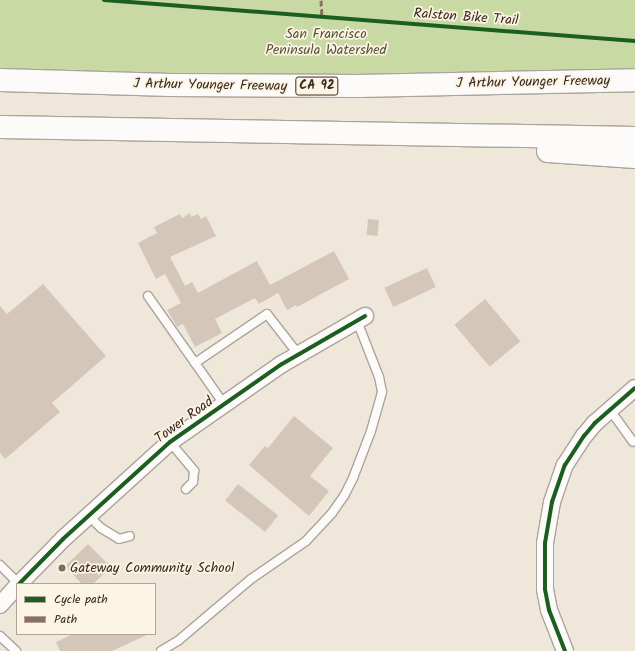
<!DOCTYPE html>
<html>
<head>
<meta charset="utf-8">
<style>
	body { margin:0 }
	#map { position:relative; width:635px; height:651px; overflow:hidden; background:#efe7da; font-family:Kalam,sans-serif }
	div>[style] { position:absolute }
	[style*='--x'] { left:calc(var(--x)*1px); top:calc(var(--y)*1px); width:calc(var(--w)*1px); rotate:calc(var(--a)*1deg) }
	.green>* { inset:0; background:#c8d9a4; transform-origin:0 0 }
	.building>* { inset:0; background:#d4c7ba; transform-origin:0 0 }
	.roads { filter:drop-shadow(1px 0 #aba49b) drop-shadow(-1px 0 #aba49b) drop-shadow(0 1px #aba49b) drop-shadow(0 -1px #aba49b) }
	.lane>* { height:8px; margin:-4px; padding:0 4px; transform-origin:4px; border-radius:4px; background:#fdfbf9 }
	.street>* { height:16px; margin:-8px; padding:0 8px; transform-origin:8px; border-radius:8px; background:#fdfbf9 }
	.highway>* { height:22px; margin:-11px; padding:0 11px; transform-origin:11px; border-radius:11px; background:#fdfbf9 }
	.quiet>* { height:3px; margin-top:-1.5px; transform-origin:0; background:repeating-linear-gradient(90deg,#8d6e63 0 6px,transparent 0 9px) }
	.cycleway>* { height:4px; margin:-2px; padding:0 2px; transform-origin:2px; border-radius:2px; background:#1b5e20 }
	.dots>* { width:11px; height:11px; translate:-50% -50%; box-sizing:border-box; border:2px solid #fcf5e5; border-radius:50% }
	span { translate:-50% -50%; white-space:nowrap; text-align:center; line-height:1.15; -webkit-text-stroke:3.5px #fcf5e5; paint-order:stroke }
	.shield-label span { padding:1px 3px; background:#fcf5e5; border:1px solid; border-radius:3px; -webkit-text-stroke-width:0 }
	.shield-label { font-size:13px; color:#3b2a1e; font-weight:700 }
	.street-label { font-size:14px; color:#3b2a1e }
	.park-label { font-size:14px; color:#565334 }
	.poi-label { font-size:14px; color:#3b2a1e }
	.left { translate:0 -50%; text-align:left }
	.legend { position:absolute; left:16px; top:583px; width:140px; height:52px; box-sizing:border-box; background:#fcf5e5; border:1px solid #afa495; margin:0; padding:5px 7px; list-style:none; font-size:12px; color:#3b2a1e }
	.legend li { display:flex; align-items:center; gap:8px; height:20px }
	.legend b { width:20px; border:1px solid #afa495 }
</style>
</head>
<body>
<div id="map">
	<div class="green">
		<i style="left:0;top:0;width:635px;height:80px"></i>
	</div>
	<div class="building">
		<i style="clip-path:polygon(190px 213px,191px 217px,198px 214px,201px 219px,206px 216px,216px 236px,170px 257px,185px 286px,192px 282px,198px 293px,257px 261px,270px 285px,334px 251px,349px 279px,297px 307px,296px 305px,287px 310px,278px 293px,259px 304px,255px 298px,215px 319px,222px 333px,195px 347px,183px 324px,177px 327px,167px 310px,181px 303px,165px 274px,156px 279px,138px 243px,157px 233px,154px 227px,180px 214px,182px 218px)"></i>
		<i style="left:368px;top:219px;width:11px;height:16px;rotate:5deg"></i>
		<i style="left:427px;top:268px;width:21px;height:47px;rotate:65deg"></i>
		<i style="clip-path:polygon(43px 284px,106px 356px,52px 403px,60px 412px,5px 459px,0 453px,0 306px,7px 314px)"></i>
		<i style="left:485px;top:299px;width:55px;height:40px;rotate:50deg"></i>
		<i style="clip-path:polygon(294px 416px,333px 448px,310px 476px,329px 491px,309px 516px,249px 465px,265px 446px,268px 448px)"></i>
		<i style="left:238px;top:484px;width:51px;height:21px;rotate:38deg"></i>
		<i style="clip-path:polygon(88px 544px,111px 567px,93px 584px,82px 584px,65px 566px)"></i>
		<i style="clip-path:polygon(73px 634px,149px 634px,112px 651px,60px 651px,56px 642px)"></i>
	</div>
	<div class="roads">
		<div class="lane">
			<i style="--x:148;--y:296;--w:132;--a:54.9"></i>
			<i style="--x:195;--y:363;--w:87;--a:-34.2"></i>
			<i style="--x:267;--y:314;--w:51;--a:52.2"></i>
			<i style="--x:610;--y:410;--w:39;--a:54"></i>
			<i style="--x:170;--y:442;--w:38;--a:50"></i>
			<i style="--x:194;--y:471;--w:11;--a:95"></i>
			<i style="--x:193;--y:482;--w:10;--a:135"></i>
			<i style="--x:89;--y:516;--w:17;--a:45"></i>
			<i style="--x:101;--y:528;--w:21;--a:31"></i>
			<i style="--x:119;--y:539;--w:11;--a:-15"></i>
			<i style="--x:0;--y:565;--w:27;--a:45"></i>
			<i style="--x:0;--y:636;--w:22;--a:43"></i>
			<i style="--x:161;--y:651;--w:21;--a:-31"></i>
			<i style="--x:179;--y:640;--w:94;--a:-40.3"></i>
			<i style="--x:251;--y:579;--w:67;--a:-34.6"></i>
			<i style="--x:306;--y:541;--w:38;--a:-47"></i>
			<i style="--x:332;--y:513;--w:21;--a:-55"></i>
			<i style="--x:344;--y:496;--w:20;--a:-63"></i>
			<i style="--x:353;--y:478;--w:50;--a:-69"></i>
			<i style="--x:371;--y:431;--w:41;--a:-74.2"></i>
			<i style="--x:382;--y:392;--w:15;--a:-101"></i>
			<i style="--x:379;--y:377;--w:60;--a:-111.4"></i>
		</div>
		<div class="street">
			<i style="--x:19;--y:584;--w:63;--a:-45.6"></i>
			<i style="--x:63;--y:539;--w:144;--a:-42.2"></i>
			<i style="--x:170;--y:442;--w:136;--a:-34.9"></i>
			<i style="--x:282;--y:364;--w:96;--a:-30"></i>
			<i style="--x:0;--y:605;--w:25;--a:-48"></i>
			<i style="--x:565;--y:651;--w:44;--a:-111.3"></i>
			<i style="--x:549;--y:610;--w:21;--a:-101"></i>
			<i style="--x:545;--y:589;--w:46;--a:-90"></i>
			<i style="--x:545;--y:543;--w:42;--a:-80.3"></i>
			<i style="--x:552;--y:502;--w:39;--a:-71"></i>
			<i style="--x:565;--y:465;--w:35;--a:-57"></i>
			<i style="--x:584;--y:436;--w:17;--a:-50"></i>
			<i style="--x:595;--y:423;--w:53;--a:-41.2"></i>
		</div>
		<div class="highway">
			<i style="--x:0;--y:80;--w:171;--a:1.7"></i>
			<i style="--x:171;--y:85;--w:188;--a:0.3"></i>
			<i style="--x:359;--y:86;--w:276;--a:-1.2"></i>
			<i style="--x:0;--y:127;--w:635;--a:0.99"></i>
			<i style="--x:548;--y:151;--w:87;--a:3.9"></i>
		</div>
	</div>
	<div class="quiet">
		<i style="--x:321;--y:0;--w:17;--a:87"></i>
	</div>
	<div class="cycleway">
		<i style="--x:104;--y:0;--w:533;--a:4.42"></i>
		<i style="--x:19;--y:584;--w:63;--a:-45.6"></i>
		<i style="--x:63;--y:539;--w:144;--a:-42.2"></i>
		<i style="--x:170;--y:442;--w:136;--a:-34.9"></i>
		<i style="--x:282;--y:364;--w:96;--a:-30"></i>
		<i style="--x:565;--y:651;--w:44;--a:-111.3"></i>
		<i style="--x:549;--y:610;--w:21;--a:-101"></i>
		<i style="--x:545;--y:589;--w:46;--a:-90"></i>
		<i style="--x:545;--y:543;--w:42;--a:-80.3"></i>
		<i style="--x:552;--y:502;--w:39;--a:-71"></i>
		<i style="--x:565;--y:465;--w:35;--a:-57"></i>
		<i style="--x:584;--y:436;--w:17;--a:-50"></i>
		<i style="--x:595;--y:423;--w:53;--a:-41.2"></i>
	</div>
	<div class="dots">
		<i style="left:62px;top:568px;background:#7a6c60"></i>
	</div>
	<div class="shield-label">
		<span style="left:317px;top:86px">CA 92</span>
	</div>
	<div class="street-label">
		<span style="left:466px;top:17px;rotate:4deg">Ralston Bike Trail</span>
		<span style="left:533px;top:82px;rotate:-1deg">J Arthur Younger Freeway</span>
		<span style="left:210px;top:85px;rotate:1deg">J Arthur Younger Freeway</span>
		<span style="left:184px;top:420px;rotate:-36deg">Tower Road</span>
	</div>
	<div class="park-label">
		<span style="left:326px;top:42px">San Francisco<br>Peninsula Watershed</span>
	</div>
	<div class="poi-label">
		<span class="left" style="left:70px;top:568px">Gateway Community School</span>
	</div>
	<ul class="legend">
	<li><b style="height:5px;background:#1b5e20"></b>Cycle path</li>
	<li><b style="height:5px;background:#8d6e63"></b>Path</li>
	</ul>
</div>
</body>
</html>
